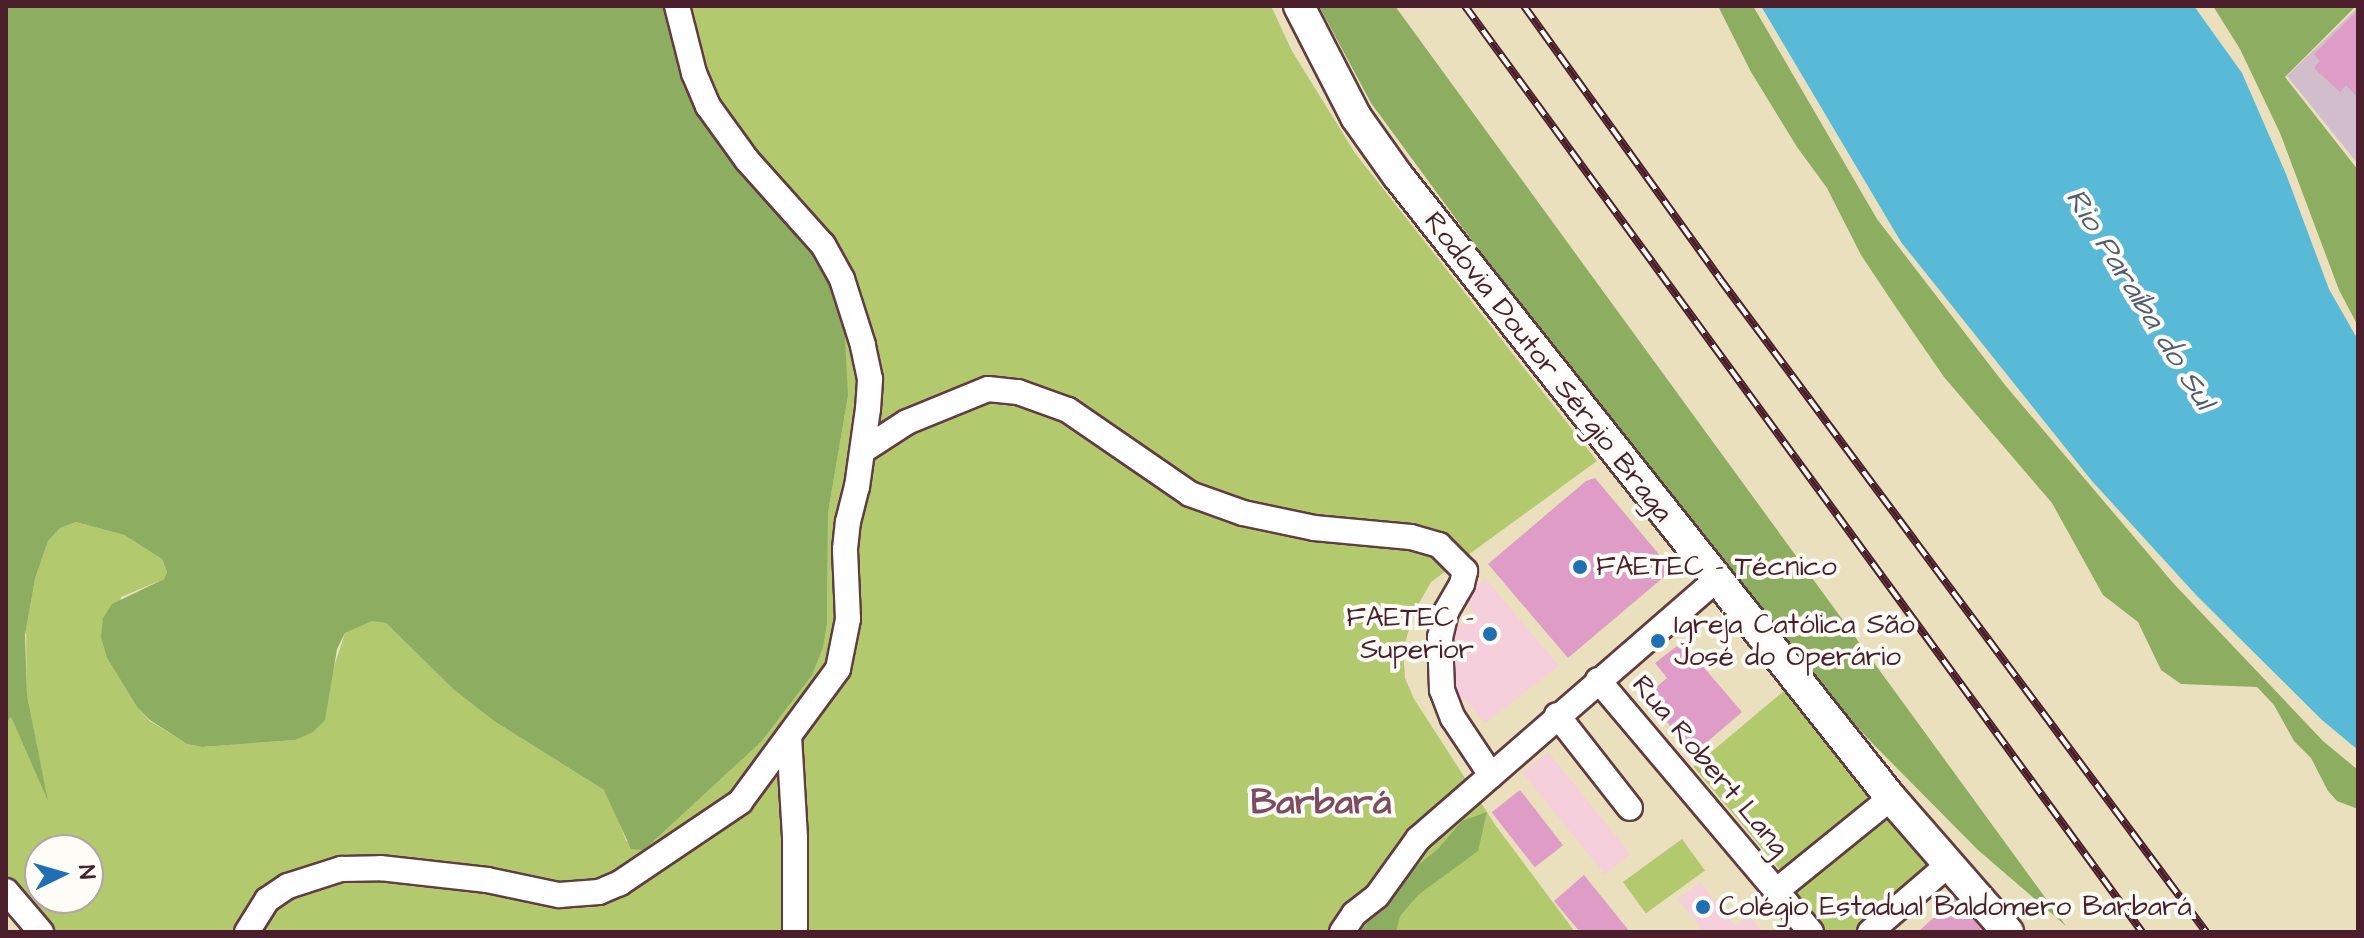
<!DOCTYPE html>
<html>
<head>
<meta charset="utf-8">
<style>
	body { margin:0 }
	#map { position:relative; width:2364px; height:938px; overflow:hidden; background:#eae0be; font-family:"Architects Daughter",sans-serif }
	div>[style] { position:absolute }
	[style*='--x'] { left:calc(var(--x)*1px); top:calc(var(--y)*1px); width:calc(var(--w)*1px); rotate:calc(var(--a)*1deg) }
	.built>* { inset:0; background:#f5cfdc; transform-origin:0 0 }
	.industrial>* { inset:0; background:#d1bdcc }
	.green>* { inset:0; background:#b2c96e; transform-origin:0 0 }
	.forest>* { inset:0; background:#8dad61 }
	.water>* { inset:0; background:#58bad7 }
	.building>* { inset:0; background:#df9cc6; transform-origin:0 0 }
	.roads { filter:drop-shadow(2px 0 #623c41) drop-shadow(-2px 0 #623c41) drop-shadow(0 2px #623c41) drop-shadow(0 -2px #623c41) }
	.minor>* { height:24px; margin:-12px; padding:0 12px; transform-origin:12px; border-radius:12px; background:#fff }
	.major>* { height:30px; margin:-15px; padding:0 15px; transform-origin:15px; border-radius:15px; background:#fff }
	.rail>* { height:8px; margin-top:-4px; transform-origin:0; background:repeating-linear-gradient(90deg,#fdfcf7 0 15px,#4a1f2b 0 30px); box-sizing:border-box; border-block:2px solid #4a1f2b }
	.dots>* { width:22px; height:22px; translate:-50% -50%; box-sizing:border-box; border:4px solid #fdfcf7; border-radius:50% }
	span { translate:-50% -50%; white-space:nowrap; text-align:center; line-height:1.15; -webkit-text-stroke:8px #fdfcf7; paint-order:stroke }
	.street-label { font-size:28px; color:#4a1f2b }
	.poi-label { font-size:28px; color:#4a1f2b }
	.left { translate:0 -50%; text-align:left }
	.right { translate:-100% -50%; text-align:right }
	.water-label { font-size:30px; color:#505d70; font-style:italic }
	.district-label { font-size:36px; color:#7e4b61; font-weight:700 }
	.frame { position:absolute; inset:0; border:8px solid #4a1f2b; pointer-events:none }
	.north { position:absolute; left:24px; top:834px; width:80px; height:80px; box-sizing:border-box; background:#fdfcf7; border:2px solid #b5a4a5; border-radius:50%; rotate:85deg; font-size:22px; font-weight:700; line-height:32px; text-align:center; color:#4a1f2b }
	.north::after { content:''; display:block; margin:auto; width:28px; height:36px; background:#1f6fb2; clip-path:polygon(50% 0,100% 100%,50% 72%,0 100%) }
</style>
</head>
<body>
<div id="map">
	<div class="built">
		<i style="clip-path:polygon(1486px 579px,1559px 666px,1485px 723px,1422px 654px,1475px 614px,1462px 597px)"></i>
		<i style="left:1548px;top:752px;width:131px;height:33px;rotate:51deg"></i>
		<i style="clip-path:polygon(1700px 882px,1735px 926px,1749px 916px,1762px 932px,1704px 932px,1678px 899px)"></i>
	</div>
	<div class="industrial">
		<i style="clip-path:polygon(2358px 7px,2358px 164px,2287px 76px)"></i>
	</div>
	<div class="green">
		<i style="clip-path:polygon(evenodd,665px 6px,1271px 6px,1292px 51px,1355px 153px,1597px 461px,1431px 582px,1414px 612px,1403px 650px,1405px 678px,1414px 699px,1496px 826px,1575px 932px,29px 932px,6px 905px,6px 723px,11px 717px,47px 798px,27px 695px,26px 629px,35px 579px,48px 541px,60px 528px,76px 522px,124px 535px,162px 559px,167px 572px,164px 579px,121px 597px,107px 658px,137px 707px,150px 721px,187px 744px,202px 747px,295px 740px,333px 670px,345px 633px,372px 620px,386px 623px,453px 689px,494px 721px,604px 790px,612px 802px,626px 841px,644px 850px,761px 742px,812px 674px,823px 648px,827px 625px,828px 513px,848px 396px,773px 201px,684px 78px,665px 6px,40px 850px,88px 850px,88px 898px,40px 898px,40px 850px)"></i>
		<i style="left:1784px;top:691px;width:138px;height:118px;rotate:50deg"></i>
		<i style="clip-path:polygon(1887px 808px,1932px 868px,1858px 932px,1821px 932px,1791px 890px)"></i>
		<i style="left:1682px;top:839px;width:39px;height:73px;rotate:54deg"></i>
	</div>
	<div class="forest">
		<i style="clip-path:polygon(6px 6px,665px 6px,684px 78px,813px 254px,830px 287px,844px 320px,848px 396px,828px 513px,827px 625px,823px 648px,812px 675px,761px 742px,644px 850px,631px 849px,604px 790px,494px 721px,453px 689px,386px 623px,372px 621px,345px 633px,337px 649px,325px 720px,313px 732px,295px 740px,202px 747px,187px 744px,150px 720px,137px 707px,107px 658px,101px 637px,103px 618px,112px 604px,164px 579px,167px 572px,162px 559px,124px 535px,76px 522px,60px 528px,48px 541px,35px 579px,25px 635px,27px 695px,48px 801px,11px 717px,6px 723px)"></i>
		<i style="clip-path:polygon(1319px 6px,1395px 6px,2066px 926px,1978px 850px,1873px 744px,1801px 665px,1630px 456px,1371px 103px)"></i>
		<i style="clip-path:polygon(1718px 6px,1753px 6px,1877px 219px,2005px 385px,2174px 584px,2323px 741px,2358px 770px,2358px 809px,2337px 801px,2328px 791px,2311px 758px,2294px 741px,2274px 705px,2257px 687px,2181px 684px,2161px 670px,2138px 622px,2103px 595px,2052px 503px,1944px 377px,1895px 306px,1861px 255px,1827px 188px,1797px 147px,1751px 72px)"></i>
		<i style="clip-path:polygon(2213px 6px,2356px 6px,2285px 77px,2358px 170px,2358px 326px,2339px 290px,2280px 133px,2240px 49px)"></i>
		<i style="clip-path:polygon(1487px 812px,1478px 851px,1418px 895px,1400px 916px,1396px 932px,1360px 932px,1401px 879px,1438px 849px,1462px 821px)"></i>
	</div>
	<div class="water">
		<i style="clip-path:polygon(1761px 6px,2194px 6px,2242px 73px,2286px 174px,2329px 289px,2358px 340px,2358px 750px,2322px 720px,2197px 596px,2092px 481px,1901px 242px)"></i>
	</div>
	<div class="building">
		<i style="clip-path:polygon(2358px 10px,2358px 98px,2346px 85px,2340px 92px,2314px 68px,2320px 61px,2314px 54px)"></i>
		<i style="clip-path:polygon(1595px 478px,1672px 570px,1568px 658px,1488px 564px,1586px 481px)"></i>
		<i style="clip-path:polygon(1682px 642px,1742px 712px,1692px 755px,1647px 695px,1667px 678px,1655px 663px)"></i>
		<i style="left:1520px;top:790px;width:70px;height:36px;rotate:52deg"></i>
		<i style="clip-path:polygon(1584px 875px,1630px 932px,1580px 932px,1554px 901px)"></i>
		<i style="clip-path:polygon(1955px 898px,1984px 932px,1918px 932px)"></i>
	</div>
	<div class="roads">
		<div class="minor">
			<i style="--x:864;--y:450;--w:51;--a:-33.1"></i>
			<i style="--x:907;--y:422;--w:87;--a:-22.2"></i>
			<i style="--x:988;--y:389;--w:30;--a:6"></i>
			<i style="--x:1018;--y:392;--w:53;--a:19.8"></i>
			<i style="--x:1068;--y:410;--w:148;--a:34.5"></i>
			<i style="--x:1190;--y:494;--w:56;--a:19.7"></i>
			<i style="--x:1243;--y:513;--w:73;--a:11.9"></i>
			<i style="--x:1314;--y:528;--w:97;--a:5.3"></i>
			<i style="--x:1411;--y:537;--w:29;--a:16"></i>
			<i style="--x:1439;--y:545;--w:37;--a:45"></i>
			<i style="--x:1465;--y:571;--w:13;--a:103"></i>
			<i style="--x:1462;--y:584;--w:32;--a:120"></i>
			<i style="--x:1446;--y:612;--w:26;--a:103"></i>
			<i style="--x:1440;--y:637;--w:53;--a:87.8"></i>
			<i style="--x:1442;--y:690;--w:30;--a:69"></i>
			<i style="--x:1453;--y:718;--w:69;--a:56.3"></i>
			<i style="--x:1598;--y:680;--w:330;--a:49.8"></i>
			<i style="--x:1557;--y:715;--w:118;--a:51.9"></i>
			<i style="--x:789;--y:736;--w:102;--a:86.6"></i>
			<i style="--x:795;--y:838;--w:94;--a:90"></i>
			<i style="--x:6;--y:891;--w:54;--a:49.5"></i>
			<i style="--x:1776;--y:891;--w:148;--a:-39"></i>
			<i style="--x:247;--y:932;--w:38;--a:-58"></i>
			<i style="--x:267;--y:900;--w:25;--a:-34"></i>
			<i style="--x:288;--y:886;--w:56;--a:-17.8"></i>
			<i style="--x:341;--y:869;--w:39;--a:-1"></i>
			<i style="--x:380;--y:868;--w:108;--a:6.4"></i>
			<i style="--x:487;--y:880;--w:74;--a:11.8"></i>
			<i style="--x:559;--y:895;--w:40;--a:-4.3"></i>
			<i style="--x:599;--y:892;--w:23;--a:-23"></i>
			<i style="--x:620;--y:883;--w:145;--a:-34"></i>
			<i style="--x:740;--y:802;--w:165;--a:-53.6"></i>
			<i style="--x:838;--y:669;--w:51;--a:-78.7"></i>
			<i style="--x:848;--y:619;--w:70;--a:-92.5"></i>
			<i style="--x:845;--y:549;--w:27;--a:-84"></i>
			<i style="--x:848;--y:522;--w:36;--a:-76"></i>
			<i style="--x:857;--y:487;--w:79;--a:-82"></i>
			<i style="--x:868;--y:409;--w:30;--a:-86"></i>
			<i style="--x:870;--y:379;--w:35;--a:-102"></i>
			<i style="--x:863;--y:345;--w:69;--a:-107.7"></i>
			<i style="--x:842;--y:279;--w:39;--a:-119"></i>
			<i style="--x:823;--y:245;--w:114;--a:-131.8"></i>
			<i style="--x:747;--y:160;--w:67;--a:-125.8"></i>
			<i style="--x:708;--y:106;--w:36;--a:-113"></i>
			<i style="--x:694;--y:73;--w:69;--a:-104.2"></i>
			<i style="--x:1342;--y:932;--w:22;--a:-56"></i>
			<i style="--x:1354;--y:914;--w:29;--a:-38"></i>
			<i style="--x:1377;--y:896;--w:70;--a:-54.3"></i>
			<i style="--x:1418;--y:839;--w:395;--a:-41"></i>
			<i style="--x:1870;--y:932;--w:103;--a:-40.7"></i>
		</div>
		<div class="major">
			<i style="--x:1299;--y:6;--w:125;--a:62.8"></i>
			<i style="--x:1356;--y:117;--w:72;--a:54.6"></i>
			<i style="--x:1398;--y:176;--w:794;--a:51.6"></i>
			<i style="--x:1891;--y:798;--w:178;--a:48.9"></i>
		</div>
	</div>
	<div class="rail">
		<i style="--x:1465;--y:6;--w:1147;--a:53.83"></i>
		<i style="--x:1524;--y:6;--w:336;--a:54.3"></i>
		<i style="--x:1720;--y:279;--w:814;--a:53.34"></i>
	</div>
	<div class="dots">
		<i style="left:1580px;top:567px;background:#1f6fb2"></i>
		<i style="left:1490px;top:634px;background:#1f6fb2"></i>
		<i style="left:1658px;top:641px;background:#1f6fb2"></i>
		<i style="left:1703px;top:907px;background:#1f6fb2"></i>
	</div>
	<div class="street-label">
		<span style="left:1548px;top:367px;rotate:52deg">Rodovia Doutor Sérgio Braga</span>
		<span style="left:1710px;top:766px;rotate:50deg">Rua Robert Lang</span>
	</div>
	<div class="poi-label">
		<span class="left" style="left:1596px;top:567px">FAETEC - Técnico</span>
		<span class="right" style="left:1474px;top:634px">FAETEC -<br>Superior</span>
		<span class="left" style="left:1674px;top:641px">Igreja Católica São<br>José do Operário</span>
		<span class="left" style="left:1719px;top:907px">Colégio Estadual Baldomero Barbará</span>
	</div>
	<div class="water-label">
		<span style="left:2140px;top:299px;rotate:58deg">Rio Paraíba do Sul</span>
	</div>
	<div class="district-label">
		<span style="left:1321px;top:803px">Barbará</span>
	</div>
	<div class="frame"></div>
	<div class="north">N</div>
</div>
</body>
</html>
